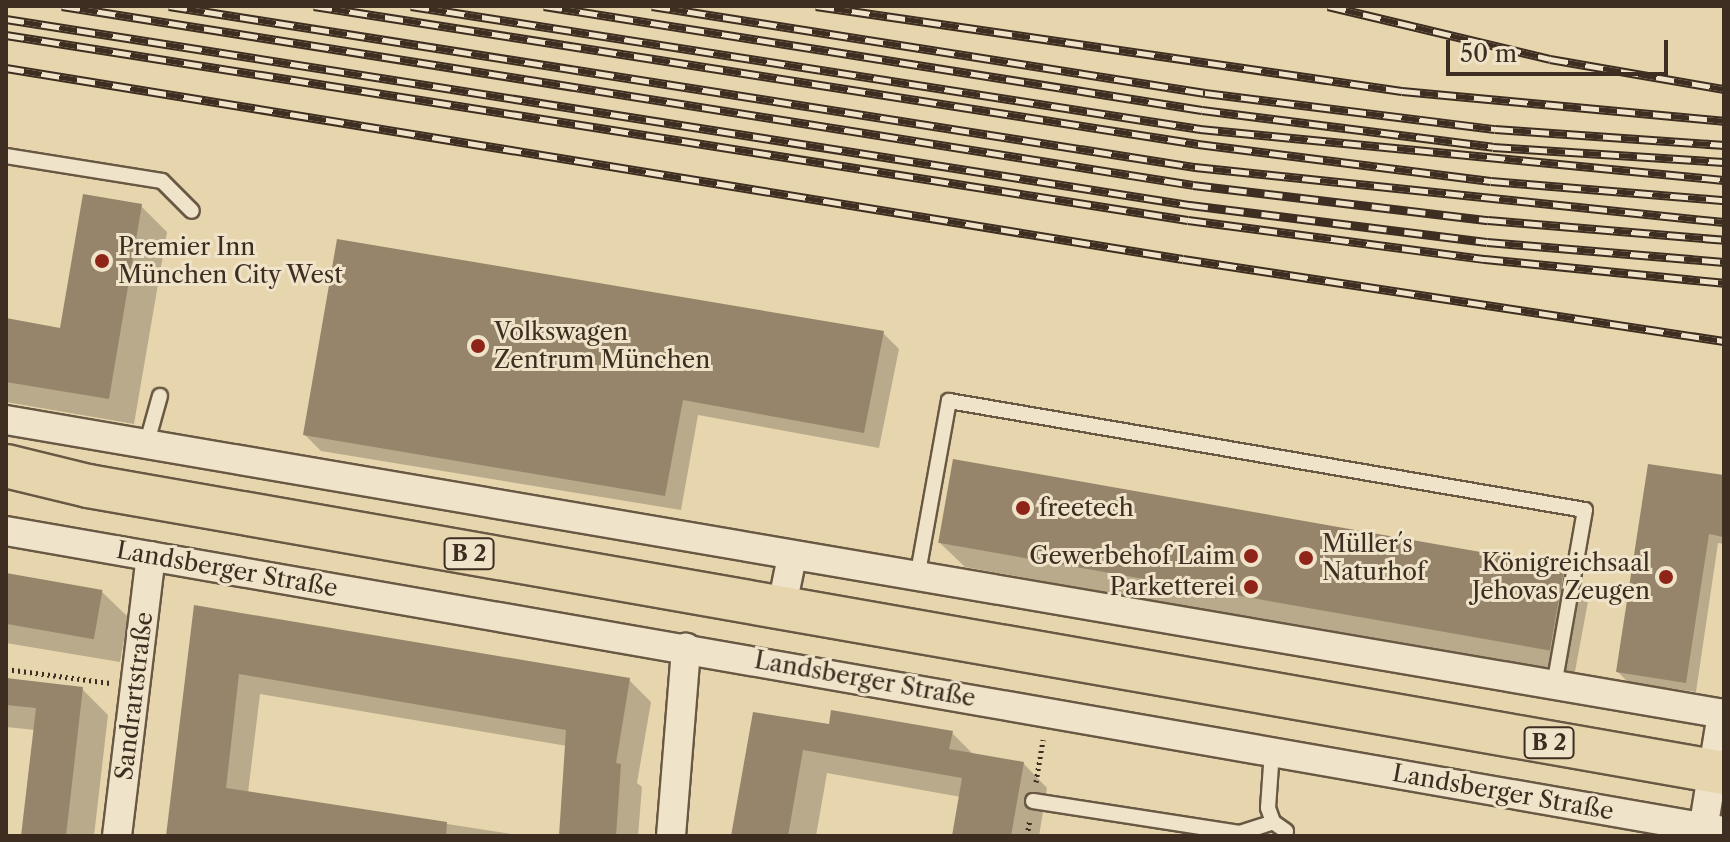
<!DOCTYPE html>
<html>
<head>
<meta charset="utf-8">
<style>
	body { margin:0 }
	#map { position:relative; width:1730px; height:842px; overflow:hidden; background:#e7d5ad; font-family:"Libre Caslon Text",serif }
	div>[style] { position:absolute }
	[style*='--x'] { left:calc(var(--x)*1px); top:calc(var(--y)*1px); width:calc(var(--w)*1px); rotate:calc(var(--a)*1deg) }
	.shadow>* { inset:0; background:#0003 }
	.building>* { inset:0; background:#96856a; transform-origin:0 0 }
	.path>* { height:5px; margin-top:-2.5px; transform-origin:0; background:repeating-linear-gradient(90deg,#3e2e21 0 2px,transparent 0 6px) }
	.roads { filter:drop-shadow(2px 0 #685844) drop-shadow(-2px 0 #685844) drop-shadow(0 2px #685844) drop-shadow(0 -2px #685844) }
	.service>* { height:14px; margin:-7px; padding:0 7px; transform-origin:7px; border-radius:7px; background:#efe4ca }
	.minor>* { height:28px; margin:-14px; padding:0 14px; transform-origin:14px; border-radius:14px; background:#efe4ca }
	.primary>* { height:42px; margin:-21px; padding:0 21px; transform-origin:21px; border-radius:21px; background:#e7d5ad }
	.rail>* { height:9px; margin-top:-4.5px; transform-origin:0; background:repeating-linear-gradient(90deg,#efe4ca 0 18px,#3e2e21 0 36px); box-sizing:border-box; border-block:2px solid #3e2e21 }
	.dots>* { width:22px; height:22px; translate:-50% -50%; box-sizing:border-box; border:4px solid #efe4ca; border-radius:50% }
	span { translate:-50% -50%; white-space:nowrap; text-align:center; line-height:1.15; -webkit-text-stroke:6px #efe4ca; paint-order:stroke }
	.shield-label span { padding:2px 6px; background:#efe4ca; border:2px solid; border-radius:6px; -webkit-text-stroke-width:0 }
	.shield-label { font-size:22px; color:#3e2e21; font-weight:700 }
	.poi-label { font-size:24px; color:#3e2e21 }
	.left { translate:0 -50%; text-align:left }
	.right { translate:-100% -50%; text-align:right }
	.street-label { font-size:24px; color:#3e2e21 }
	.frame { position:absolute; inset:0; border:8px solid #3e2e21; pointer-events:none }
	.scale { position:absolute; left:1446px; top:40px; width:222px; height:36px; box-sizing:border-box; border:4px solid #3e2e21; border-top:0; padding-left:10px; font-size:24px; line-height:28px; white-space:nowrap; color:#3e2e21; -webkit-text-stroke:6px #efe4ca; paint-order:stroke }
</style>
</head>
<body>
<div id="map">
	<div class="shadow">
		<i style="clip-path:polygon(141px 206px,167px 232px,134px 424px,6px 402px,6px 321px,62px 330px)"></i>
		<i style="clip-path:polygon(883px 333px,899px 349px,879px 448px,698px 415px,681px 510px,321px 451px,305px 435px)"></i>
		<i style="clip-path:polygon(1724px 477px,1724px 544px,1718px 543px,1696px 692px,1628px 682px,1618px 672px)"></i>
		<i style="clip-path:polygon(939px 542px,1563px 571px,1589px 596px,1574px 677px,965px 567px)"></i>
		<i style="clip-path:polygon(6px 575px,102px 592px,128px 617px,120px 662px,6px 643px)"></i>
		<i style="clip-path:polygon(196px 607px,629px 680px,651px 702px,637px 783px,642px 787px,638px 836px,561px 836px,567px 746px,260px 694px,248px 793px,524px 836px,169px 836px)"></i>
		<i style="clip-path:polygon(6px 681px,82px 689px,108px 715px,94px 836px,23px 836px,35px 730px,6px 727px)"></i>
		<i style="clip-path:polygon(754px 714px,830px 727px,952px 733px,974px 755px,1023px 763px,1047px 788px,1039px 836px,954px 836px,961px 797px,827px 773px,816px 836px,733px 836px)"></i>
	</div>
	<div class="building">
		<i style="clip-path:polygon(83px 194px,142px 204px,109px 399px,6px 382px,6px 318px,60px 328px)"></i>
		<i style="clip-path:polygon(337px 239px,884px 331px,864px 433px,683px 400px,665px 496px,303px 435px)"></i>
		<i style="left:953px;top:459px;width:621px;height:85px;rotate:10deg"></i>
		<i style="clip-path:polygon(1648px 464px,1724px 475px,1724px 537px,1709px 534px,1686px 683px,1616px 672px)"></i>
		<i style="left:6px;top:573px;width:98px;height:50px;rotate:10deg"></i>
		<i style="clip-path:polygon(194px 605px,630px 678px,616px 763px,621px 764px,616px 836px,559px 836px,566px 730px,239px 674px,226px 788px,447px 822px,446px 836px,166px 836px)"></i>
		<i style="clip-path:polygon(6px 678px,83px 687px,66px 836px,21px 836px,36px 708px,6px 705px)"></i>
		<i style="clip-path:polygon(831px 710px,953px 731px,949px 749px,1024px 762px,1011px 836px,952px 836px,962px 778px,803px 750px,788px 836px,731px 836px,753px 712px,829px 724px)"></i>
	</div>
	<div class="path">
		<i style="--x:6;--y:669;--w:105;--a:7.7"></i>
		<i style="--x:1036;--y:782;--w:43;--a:-80.5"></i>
		<i style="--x:1027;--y:836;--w:17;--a:-80"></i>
	</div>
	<div class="roads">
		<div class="service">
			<i style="--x:6;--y:156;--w:158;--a:9.1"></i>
			<i style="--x:162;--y:181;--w:42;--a:45"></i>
			<i style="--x:146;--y:446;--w:52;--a:-74.4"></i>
			<i style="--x:917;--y:578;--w:180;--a:-79.8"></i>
			<i style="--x:949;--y:401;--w:645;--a:9.73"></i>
			<i style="--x:1585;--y:510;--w:178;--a:100"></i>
			<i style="--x:1272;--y:751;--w:57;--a:94"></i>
			<i style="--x:1268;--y:808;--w:15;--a:70"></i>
			<i style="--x:1273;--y:822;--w:16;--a:35"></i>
			<i style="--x:1033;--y:801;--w:209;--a:8.8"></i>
			<i style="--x:1240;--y:833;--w:35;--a:-18"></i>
		</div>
		<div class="minor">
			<i style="--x:6;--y:420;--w:1743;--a:9.71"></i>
			<i style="--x:6;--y:531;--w:1744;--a:9.91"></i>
			<i style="--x:781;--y:610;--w:54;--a:-78.3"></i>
			<i style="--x:117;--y:836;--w:282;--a:-83.1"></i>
			<i style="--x:671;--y:836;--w:189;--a:-85.4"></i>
			<i style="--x:1702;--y:836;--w:124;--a:-80.7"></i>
		</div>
		<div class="primary">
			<i style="--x:6;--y:466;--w:84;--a:13.7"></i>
			<i style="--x:88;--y:486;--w:1661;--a:9.95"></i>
		</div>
	</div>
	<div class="rail">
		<i style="--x:62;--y:6;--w:1145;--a:8.99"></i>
		<i style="--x:1193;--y:185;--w:297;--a:6.8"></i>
		<i style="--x:1488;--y:220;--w:237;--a:4.8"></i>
		<i style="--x:169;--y:6;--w:1039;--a:8.92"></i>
		<i style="--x:1195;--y:167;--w:532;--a:5.94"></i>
		<i style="--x:314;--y:6;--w:895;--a:8.87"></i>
		<i style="--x:1198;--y:144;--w:295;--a:7.2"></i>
		<i style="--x:1491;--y:181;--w:234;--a:4.7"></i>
		<i style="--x:411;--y:6;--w:799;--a:8.86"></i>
		<i style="--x:1200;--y:129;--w:526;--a:5.56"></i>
		<i style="--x:544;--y:6;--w:666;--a:8.98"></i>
		<i style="--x:1202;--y:110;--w:293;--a:7.2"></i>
		<i style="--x:1493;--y:147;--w:231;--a:3.7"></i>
		<i style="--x:652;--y:6;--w:560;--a:8.94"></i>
		<i style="--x:1205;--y:93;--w:292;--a:7.1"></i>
		<i style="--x:1495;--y:129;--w:230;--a:4"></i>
		<i style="--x:816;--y:6;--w:592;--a:8.25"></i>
		<i style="--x:1402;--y:91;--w:323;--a:5.3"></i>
		<i style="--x:1328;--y:6;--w:228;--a:13.4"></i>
		<i style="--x:1550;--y:59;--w:177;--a:9.8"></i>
		<i style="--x:6;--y:19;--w:1199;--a:8.93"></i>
		<i style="--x:1190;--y:205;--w:299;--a:7.1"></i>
		<i style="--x:1487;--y:242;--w:238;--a:4.8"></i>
		<i style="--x:6;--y:35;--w:1196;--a:8.9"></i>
		<i style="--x:1188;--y:220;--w:300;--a:7.5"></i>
		<i style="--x:1485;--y:259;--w:240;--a:5.7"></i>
		<i style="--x:6;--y:68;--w:1192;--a:9.22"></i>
		<i style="--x:1183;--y:259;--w:547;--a:8.62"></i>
	</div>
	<div class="dots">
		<i style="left:102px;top:261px;background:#8f2418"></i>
		<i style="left:478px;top:346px;background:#8f2418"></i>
		<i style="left:1023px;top:508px;background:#8f2418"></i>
		<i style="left:1251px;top:556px;background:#8f2418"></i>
		<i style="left:1306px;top:558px;background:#8f2418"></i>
		<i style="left:1666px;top:577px;background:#8f2418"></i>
		<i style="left:1251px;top:587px;background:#8f2418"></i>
	</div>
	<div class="shield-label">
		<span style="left:469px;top:554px">B 2</span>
		<span style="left:1549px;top:743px">B 2</span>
	</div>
	<div class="poi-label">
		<span class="left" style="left:118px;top:261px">Premier Inn<br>München City West</span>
		<span class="left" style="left:494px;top:346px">Volkswagen<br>Zentrum München</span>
		<span class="left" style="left:1039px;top:508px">freetech</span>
		<span class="left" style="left:1322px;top:558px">Müller´s<br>Naturhof</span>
		<span class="right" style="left:1235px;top:556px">Gewerbehof Laim</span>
		<span class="right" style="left:1650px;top:577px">Königreichsaal<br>Jehovas Zeugen</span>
		<span class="right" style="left:1235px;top:587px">Parketterei</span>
	</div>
	<div class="street-label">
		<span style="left:227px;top:569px;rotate:10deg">Landsberger Straße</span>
		<span style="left:865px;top:679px;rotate:10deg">Landsberger Straße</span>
		<span style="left:134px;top:696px;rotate:-83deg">Sandrartstraße</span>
		<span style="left:1503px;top:792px;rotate:10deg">Landsberger Straße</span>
	</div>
	<div class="frame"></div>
	<div class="scale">50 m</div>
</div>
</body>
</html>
